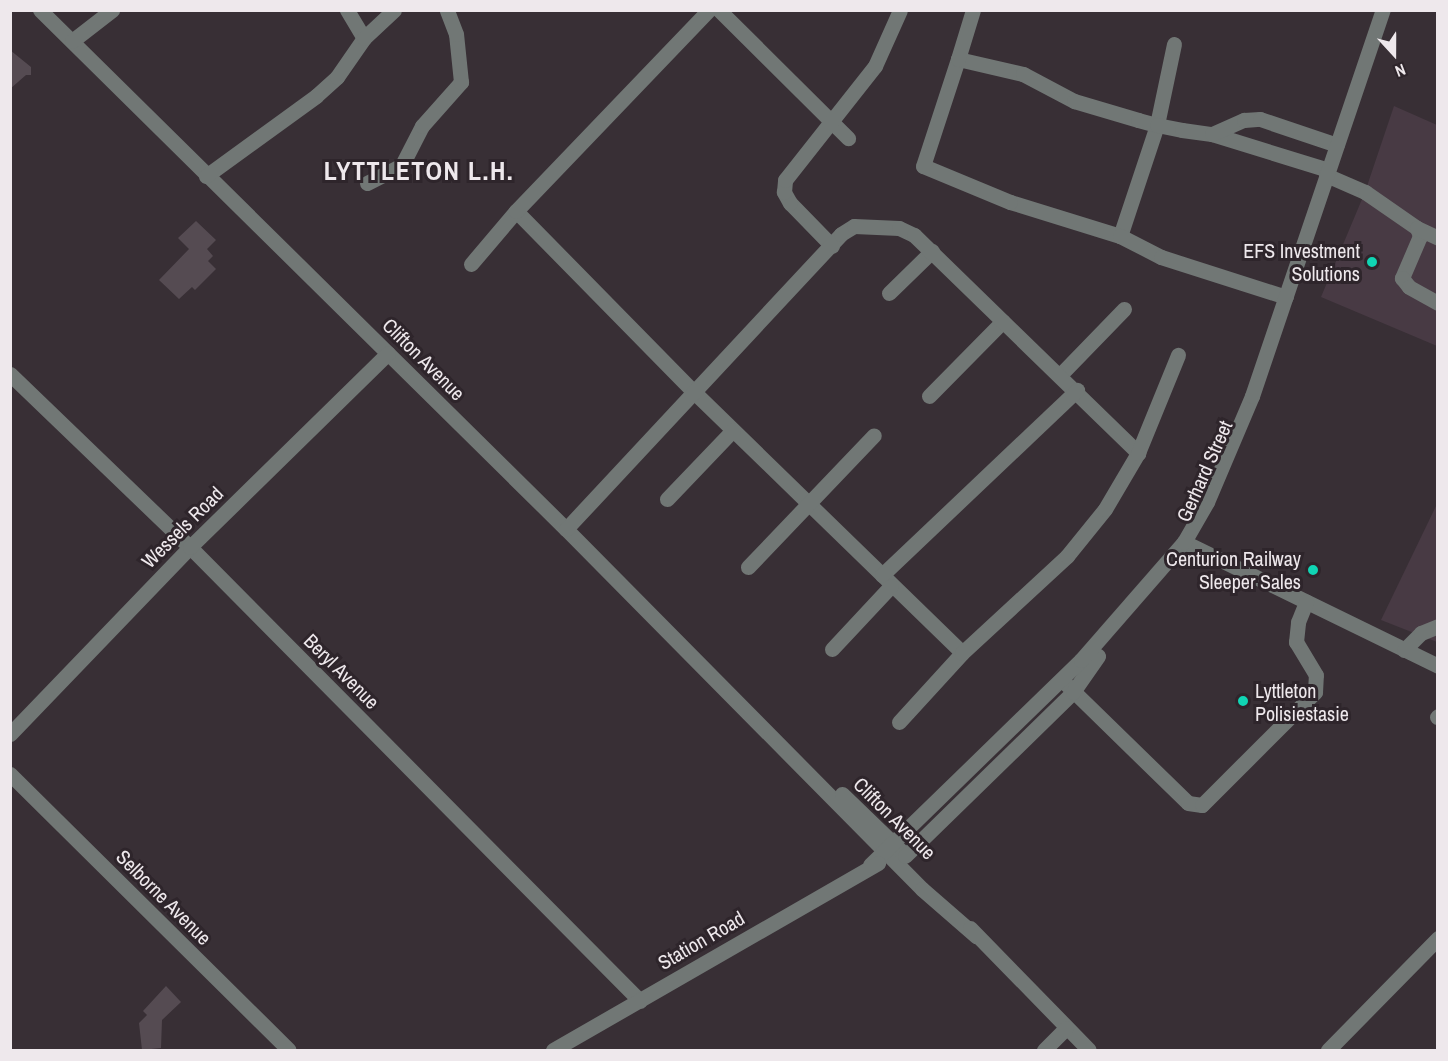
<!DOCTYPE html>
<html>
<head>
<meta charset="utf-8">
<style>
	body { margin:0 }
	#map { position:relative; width:1448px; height:1061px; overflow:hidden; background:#382f35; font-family:"Archivo Narrow",sans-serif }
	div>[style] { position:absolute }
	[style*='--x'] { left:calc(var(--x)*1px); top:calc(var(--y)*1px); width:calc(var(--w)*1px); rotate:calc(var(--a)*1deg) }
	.built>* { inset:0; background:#483a44 }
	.building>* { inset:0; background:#554b52 }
	.minor>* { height:15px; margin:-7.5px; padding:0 7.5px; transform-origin:7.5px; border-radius:7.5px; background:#717775 }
	.dots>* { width:16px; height:16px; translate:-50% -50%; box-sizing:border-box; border:3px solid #2e252b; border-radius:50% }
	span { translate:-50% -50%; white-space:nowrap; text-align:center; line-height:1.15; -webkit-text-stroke:6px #2e252b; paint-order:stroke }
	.poi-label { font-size:20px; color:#eee8ec }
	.right { translate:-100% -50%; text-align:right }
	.left { translate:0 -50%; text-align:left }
	.street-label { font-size:20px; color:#eee8ec }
	.district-label { font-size:26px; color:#eee8ec; font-weight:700; letter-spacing:1.5px }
	.frame { position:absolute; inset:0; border:12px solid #eee8ec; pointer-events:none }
	.north { position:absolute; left:1364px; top:24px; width:60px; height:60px; -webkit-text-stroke:4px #2e252b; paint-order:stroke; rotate:159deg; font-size:16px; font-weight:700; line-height:24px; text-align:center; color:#eee8ec }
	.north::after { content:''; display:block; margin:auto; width:21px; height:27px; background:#eee8ec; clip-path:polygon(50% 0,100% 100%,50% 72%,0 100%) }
</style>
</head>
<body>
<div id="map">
	<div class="built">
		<i style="clip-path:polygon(1394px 106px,1437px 125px,1437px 346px,1321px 297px,1365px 192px)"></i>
		<i style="clip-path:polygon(1437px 504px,1437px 642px,1381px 620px)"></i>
	</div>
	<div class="building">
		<i style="clip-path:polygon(10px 50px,31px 67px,31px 75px,26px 75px,10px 89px)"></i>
		<i style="clip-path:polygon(196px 221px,216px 240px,207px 249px,213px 256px,208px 261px,216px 269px,195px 290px,192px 287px,179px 299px,159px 280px,189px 249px,178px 238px)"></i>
		<i style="clip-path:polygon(166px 986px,181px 1002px,162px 1020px,161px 1048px,142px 1050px,139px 1023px,147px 1015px,143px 1011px)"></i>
	</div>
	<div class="minor">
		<i style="--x:40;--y:10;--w:739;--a:44.62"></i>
		<i style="--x:566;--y:529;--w:506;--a:45.32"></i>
		<i style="--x:922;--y:889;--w:72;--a:41"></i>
		<i style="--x:347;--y:10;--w:33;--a:59"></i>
		<i style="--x:719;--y:10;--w:182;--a:44.8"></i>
		<i style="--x:72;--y:41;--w:51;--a:-37.8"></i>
		<i style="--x:1174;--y:44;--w:83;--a:101.9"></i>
		<i style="--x:1157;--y:125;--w:117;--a:108.4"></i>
		<i style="--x:1120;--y:236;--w:115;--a:-162.8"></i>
		<i style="--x:1010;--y:202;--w:94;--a:-157.5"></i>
		<i style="--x:923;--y:166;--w:113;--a:-71.9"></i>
		<i style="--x:958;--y:59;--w:67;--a:13"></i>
		<i style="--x:1023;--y:74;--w:58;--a:27.9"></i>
		<i style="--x:1074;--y:101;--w:67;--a:16.5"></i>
		<i style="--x:1138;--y:120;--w:20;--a:15"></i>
		<i style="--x:1157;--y:125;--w:25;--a:11"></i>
		<i style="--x:1182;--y:130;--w:30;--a:8"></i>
		<i style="--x:1212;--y:134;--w:121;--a:17.2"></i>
		<i style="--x:958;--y:59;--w:51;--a:-73"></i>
		<i style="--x:1212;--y:134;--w:35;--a:-24"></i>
		<i style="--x:1244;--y:120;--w:16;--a:-4"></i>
		<i style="--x:1260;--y:119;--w:81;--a:18.7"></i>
		<i style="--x:1326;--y:175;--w:43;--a:23.6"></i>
		<i style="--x:1365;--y:192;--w:63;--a:34.7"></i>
		<i style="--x:1417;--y:228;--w:9;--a:69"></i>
		<i style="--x:1420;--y:236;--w:46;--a:113.2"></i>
		<i style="--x:1402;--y:278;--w:11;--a:52"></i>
		<i style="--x:1409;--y:287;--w:33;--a:29"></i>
		<i style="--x:206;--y:176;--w:136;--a:-36"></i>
		<i style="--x:316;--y:96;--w:28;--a:-42"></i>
		<i style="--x:337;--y:77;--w:47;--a:-55.3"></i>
		<i style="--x:364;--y:38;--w:41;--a:-43"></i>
		<i style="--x:367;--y:183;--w:39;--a:-27"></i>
		<i style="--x:402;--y:165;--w:44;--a:-62.9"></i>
		<i style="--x:422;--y:126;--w:59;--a:-48.4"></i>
		<i style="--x:461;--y:82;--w:48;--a:-95.9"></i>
		<i style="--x:456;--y:34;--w:26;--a:-111"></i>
		<i style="--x:516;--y:211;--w:254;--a:45.5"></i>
		<i style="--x:694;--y:392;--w:374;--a:44.2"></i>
		<i style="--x:1417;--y:228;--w:23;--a:25"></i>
		<i style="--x:1120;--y:236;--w:46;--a:27.1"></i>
		<i style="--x:1161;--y:257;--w:131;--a:17.7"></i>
		<i style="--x:832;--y:246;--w:60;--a:-134.3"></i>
		<i style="--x:790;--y:203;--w:13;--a:-119"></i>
		<i style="--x:784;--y:192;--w:12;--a:-85"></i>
		<i style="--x:785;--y:180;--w:145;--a:-51.7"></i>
		<i style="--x:875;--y:66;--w:61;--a:-65.9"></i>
		<i style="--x:471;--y:264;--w:70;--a:-49.7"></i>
		<i style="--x:516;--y:211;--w:279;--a:-46.2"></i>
		<i style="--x:889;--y:293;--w:60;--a:-44.3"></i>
		<i style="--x:10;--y:374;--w:250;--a:43.9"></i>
		<i style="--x:190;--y:547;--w:639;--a:45.25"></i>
		<i style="--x:1060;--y:375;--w:92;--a:-45.9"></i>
		<i style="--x:929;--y:396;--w:105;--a:-45.4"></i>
		<i style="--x:667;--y:499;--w:95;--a:-46.3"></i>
		<i style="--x:566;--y:529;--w:403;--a:-47"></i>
		<i style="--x:841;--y:234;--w:15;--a:-32"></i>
		<i style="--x:854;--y:226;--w:45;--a:2.5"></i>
		<i style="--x:899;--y:228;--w:17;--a:25"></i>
		<i style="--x:914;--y:235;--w:313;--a:44.2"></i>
		<i style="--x:1184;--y:542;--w:283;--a:26"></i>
		<i style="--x:748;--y:567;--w:182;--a:-46.3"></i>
		<i style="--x:882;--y:575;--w:269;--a:-43.5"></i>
		<i style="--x:832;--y:649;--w:86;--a:-46.9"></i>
		<i style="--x:1404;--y:650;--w:24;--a:-45"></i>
		<i style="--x:1421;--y:633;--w:18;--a:-22"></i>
		<i style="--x:1066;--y:684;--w:170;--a:44.3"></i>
		<i style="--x:1188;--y:803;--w:14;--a:8"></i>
		<i style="--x:1202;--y:805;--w:160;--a:-45"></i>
		<i style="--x:1315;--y:692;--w:17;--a:-87"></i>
		<i style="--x:1316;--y:675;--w:39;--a:-121"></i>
		<i style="--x:1296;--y:642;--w:20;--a:-84"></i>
		<i style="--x:1298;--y:622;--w:22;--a:-68"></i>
		<i style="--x:1437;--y:717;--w:1;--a:-45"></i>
		<i style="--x:899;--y:722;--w:93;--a:-47.6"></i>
		<i style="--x:962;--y:653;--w:143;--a:-42.7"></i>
		<i style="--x:1067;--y:556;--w:60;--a:-51"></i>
		<i style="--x:1105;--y:509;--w:65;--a:-59.5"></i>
		<i style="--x:1138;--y:453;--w:106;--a:-67.8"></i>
		<i style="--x:10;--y:734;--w:260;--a:-46.1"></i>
		<i style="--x:190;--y:547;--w:277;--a:-44.4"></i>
		<i style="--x:10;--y:774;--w:392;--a:44.7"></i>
		<i style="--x:842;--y:794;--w:81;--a:44"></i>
		<i style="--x:905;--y:856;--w:235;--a:-44.3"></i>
		<i style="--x:1073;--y:692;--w:44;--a:-55.2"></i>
		<i style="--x:870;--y:865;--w:294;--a:-44.2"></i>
		<i style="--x:1081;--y:660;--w:157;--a:-48.9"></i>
		<i style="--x:1184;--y:542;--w:46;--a:-60.1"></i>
		<i style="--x:1207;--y:502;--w:115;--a:-67"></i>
		<i style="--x:1252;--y:396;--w:408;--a:-71.3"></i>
		<i style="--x:970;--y:928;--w:170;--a:45.7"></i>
		<i style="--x:553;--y:1050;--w:375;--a:-29.9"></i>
		<i style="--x:1044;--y:1050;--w:31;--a:-45"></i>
		<i style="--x:1328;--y:1050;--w:157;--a:-45.5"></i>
	</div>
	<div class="dots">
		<i style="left:1372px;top:262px;background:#10d5b4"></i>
		<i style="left:1313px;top:570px;background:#10d5b4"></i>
		<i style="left:1243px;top:701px;background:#10d5b4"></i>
	</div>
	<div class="poi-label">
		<span class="right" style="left:1360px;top:262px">EFS Investment<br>Solutions</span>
		<span class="right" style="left:1301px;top:570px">Centurion Railway<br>Sleeper Sales</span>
		<span class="left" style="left:1255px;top:702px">Lyttleton<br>Polisiestasie</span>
	</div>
	<div class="street-label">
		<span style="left:424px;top:359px;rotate:45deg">Clifton Avenue</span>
		<span style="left:1204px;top:471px;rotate:-66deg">Gerhard Street</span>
		<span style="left:182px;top:527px;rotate:-45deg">Wessels Road</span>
		<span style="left:342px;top:671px;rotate:45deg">Beryl Avenue</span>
		<span style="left:895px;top:818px;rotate:45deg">Clifton Avenue</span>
		<span style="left:164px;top:897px;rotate:45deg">Selborne Avenue</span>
		<span style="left:701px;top:940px;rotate:-30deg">Station Road</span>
	</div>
	<div class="district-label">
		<span style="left:419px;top:171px">LYTTLETON L.H.</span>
	</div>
	<div class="frame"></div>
	<div class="north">N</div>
</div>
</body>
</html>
